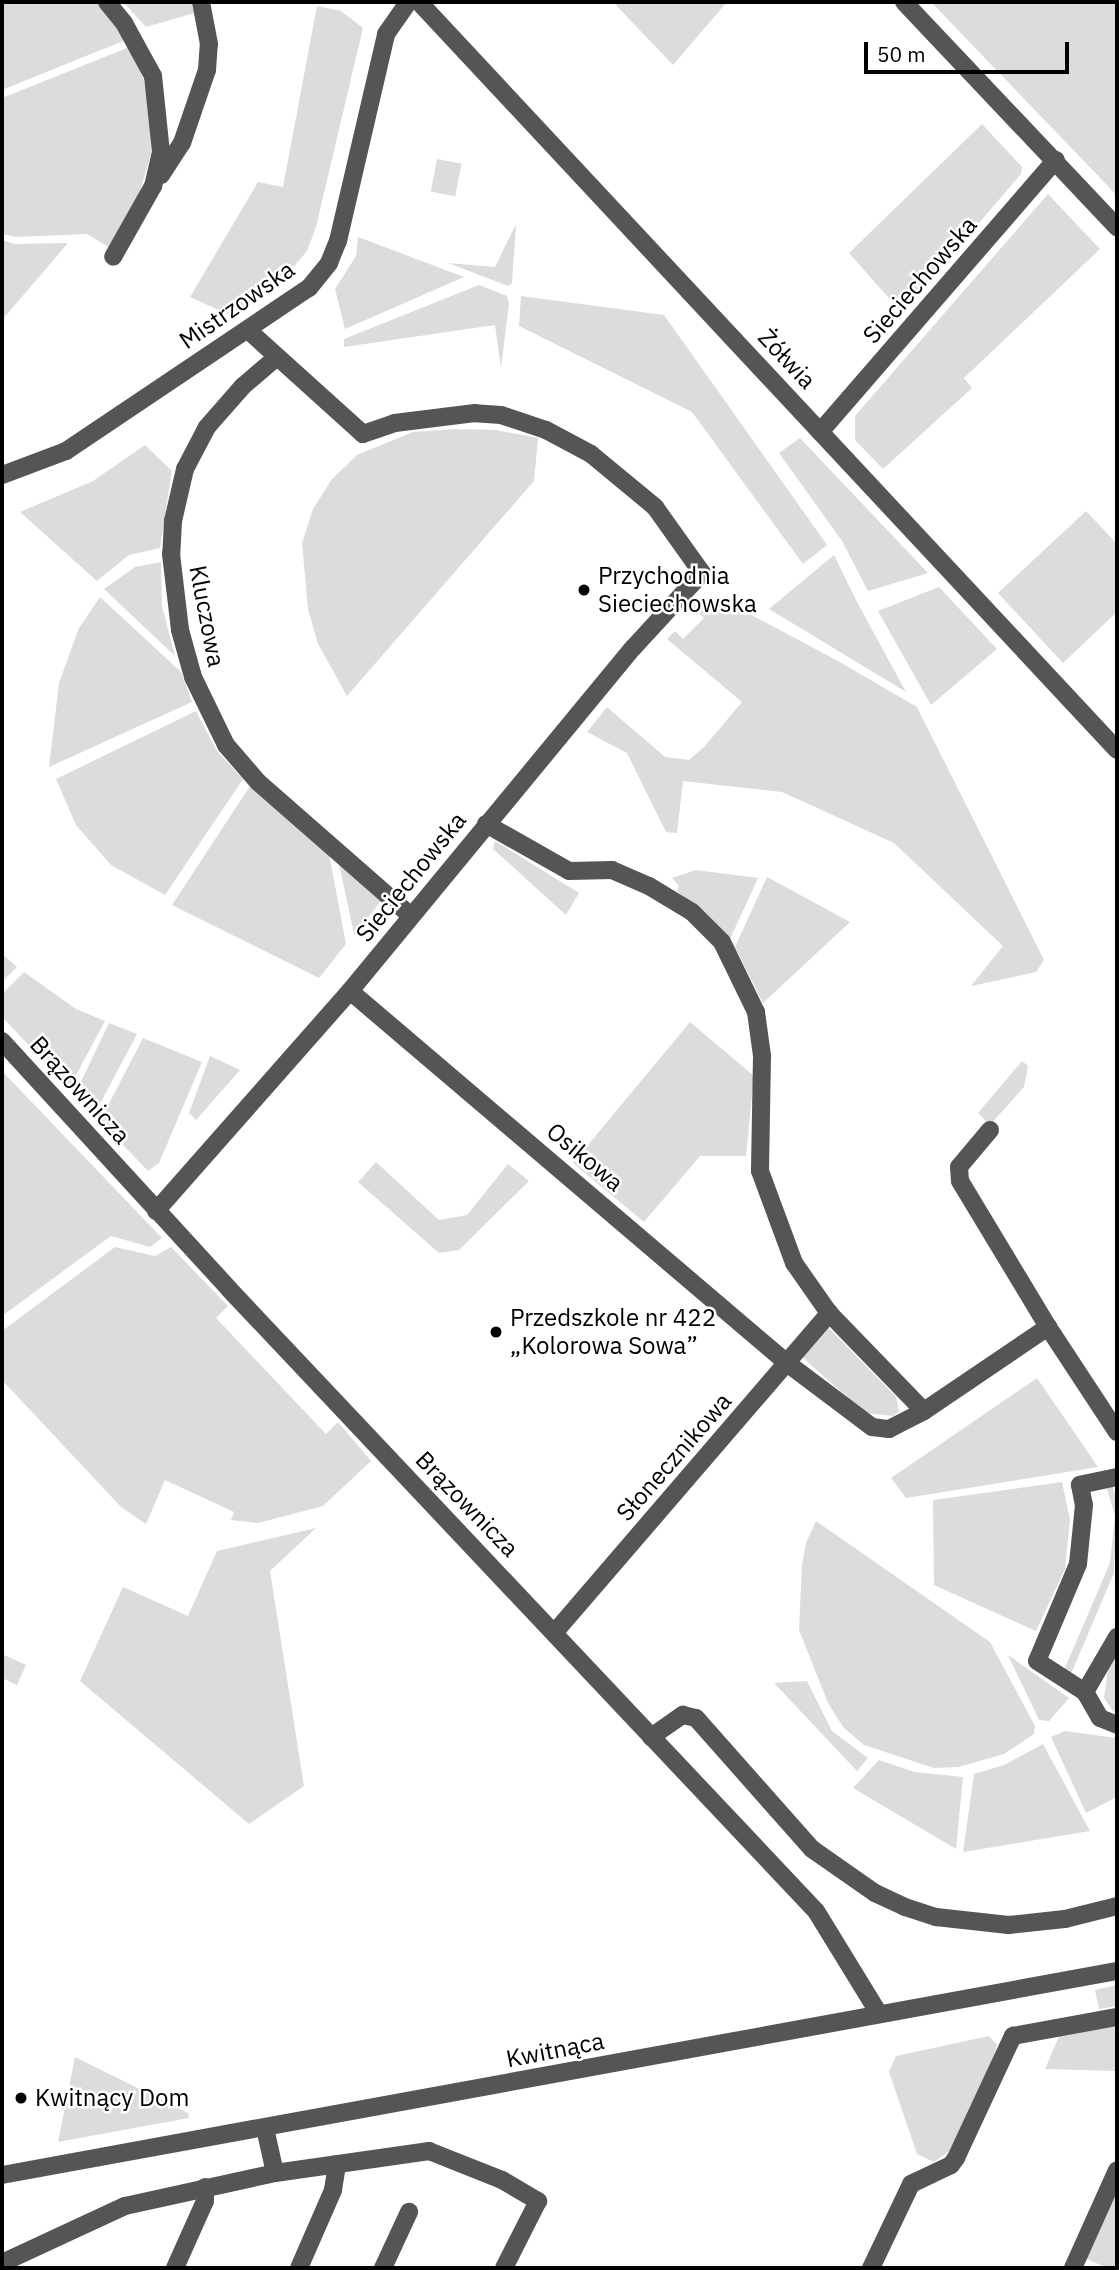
<!DOCTYPE html>
<html>
<head>
<meta charset="utf-8">
<style>
	body { margin:0 }
	#map { position:relative; width:1119px; height:2270px; overflow:hidden; background:#fff; font-family:"IBM Plex Sans",sans-serif }
	div>[style] { position:absolute }
	[style*='--x'] { left:calc(var(--x)*1px); top:calc(var(--y)*1px); width:calc(var(--w)*1px); rotate:calc(var(--a)*1deg) }
	.green>* { inset:0; background:#dcdcdc; transform-origin:0 0 }
	.minor>* { height:18px; margin:-9px; padding:0 9px; transform-origin:9px; border-radius:9px; background:#555 }
	.dots>* { width:19px; height:19px; translate:-50% -50%; box-sizing:border-box; border:4px solid #fff; border-radius:50% }
	span { translate:-50% -50%; white-space:nowrap; text-align:center; line-height:1.15; -webkit-text-stroke:5px #fff; paint-order:stroke }
	.street-label { font-size:24px; color:#000 }
	.poi-label { font-size:24px; color:#000 }
	.left { translate:0 -50%; text-align:left }
	.frame { position:absolute; inset:0; border:4px solid #000; pointer-events:none }
	.scale { position:absolute; left:864px; top:42px; width:205px; height:32px; box-sizing:border-box; border:4px solid #000; border-top:0; padding-left:9px; font-size:21px; line-height:24px; white-space:nowrap; color:#000; -webkit-text-stroke:5px #fff; paint-order:stroke }
</style>
</head>
<body>
<div id="map">
	<div class="green">
		<i style="clip-path:polygon(2px 2px,98px 2px,128px 39px,2px 90px)"></i>
		<i style="clip-path:polygon(123px 2px,191px 2px,194px 13px,146px 27px)"></i>
		<i style="clip-path:polygon(613px 2px,727px 2px,673px 65px)"></i>
		<i style="clip-path:polygon(931px 2px,1117px 2px,1117px 196px,1105px 183px)"></i>
		<i style="clip-path:polygon(317px 6px,341px 11px,363px 28px,316px 227px,307px 251px,290px 271px,232px 316px,190px 297px,258px 182px,283px 187px)"></i>
		<i style="clip-path:polygon(132px 46px,149px 97px,151px 154px,140px 191px,110px 248px,87px 234px,16px 237px,2px 234px,2px 98px)"></i>
		<i style="clip-path:polygon(982px 124px,1022px 167px,1021px 174px,902px 313px,849px 253px)"></i>
		<i style="left:437px;top:159px;width:25px;height:33px;rotate:11deg"></i>
		<i style="clip-path:polygon(1048px 194px,1100px 249px,964px 378px,972px 388px,883px 469px,855px 440px,855px 416px)"></i>
		<i style="clip-path:polygon(516px 224px,512px 283px,508px 286px,448px 263px,495px 267px)"></i>
		<i style="clip-path:polygon(358px 237px,464px 277px,345px 329px,335px 289px,356px 256px)"></i>
		<i style="clip-path:polygon(2px 240px,14px 244px,68px 243px,2px 320px)"></i>
		<i style="clip-path:polygon(479px 285px,507px 296px,509px 303px,501px 368px,495px 325px,344px 347px,344px 339px)"></i>
		<i style="clip-path:polygon(521px 296px,664px 315px,827px 545px,803px 564px,692px 412px,519px 326px)"></i>
		<i style="clip-path:polygon(455px 429px,496px 430px,538px 438px,534px 481px,347px 696px,318px 644px,308px 609px,302px 543px,313px 509px,332px 479px,357px 455px,413px 432px)"></i>
		<i style="clip-path:polygon(800px 438px,928px 573px,868px 591px,842px 541px,779px 453px)"></i>
		<i style="clip-path:polygon(145px 445px,172px 471px,160px 548px,129px 555px,97px 581px,20px 512px,93px 481px)"></i>
		<i style="clip-path:polygon(1086px 511px,1117px 544px,1117px 612px,1063px 663px,998px 593px)"></i>
		<i style="clip-path:polygon(834px 555px,857px 602px,906px 692px,769px 609px)"></i>
		<i style="clip-path:polygon(161px 562px,162px 606px,175px 656px,104px 589px,135px 567px)"></i>
		<i style="clip-path:polygon(939px 587px,997px 649px,931px 705px,878px 611px)"></i>
		<i style="clip-path:polygon(100px 597px,181px 672px,192px 702px,49px 767px,59px 683px,79px 628px)"></i>
		<i style="clip-path:polygon(714px 600px,727px 602px,838px 661px,917px 707px,1044px 960px,1036px 972px,971px 986px,1003px 946px,894px 843px,782px 792px,683px 781px,677px 833px,666px 832px,627px 753px,587px 732px,607px 707px,665px 757px,689px 760px,704px 747px,742px 702px,667px 639px,675px 631px,683px 639px,704px 618px,693px 606px)"></i>
		<i style="clip-path:polygon(196px 711px,217px 751px,243px 779px,165px 895px,111px 865px,76px 825px,56px 779px)"></i>
		<i style="clip-path:polygon(252px 783px,329px 854px,346px 944px,319px 978px,172px 905px)"></i>
		<i style="clip-path:polygon(495px 841px,579px 893px,566px 915px,493px 849px)"></i>
		<i style="clip-path:polygon(339px 864px,381px 901px,354px 935px,354px 934px)"></i>
		<i style="clip-path:polygon(696px 870px,758px 878px,730px 939px,677px 891px,679px 886px,672px 878px)"></i>
		<i style="clip-path:polygon(767px 877px,850px 922px,763px 1003px,735px 947px)"></i>
		<i style="clip-path:polygon(2px 954px,17px 967px,2px 982px)"></i>
		<i style="clip-path:polygon(24px 972px,76px 1009px,105px 1021px,69px 1088px,2px 1017px,2px 994px)"></i>
		<i style="clip-path:polygon(690px 1022px,754px 1076px,746px 1156px,700px 1156px,644px 1222px,573px 1163px)"></i>
		<i style="clip-path:polygon(109px 1023px,137px 1034px,94px 1115px,75px 1094px)"></i>
		<i style="clip-path:polygon(143px 1038px,202px 1062px,159px 1163px,148px 1171px,100px 1121px)"></i>
		<i style="clip-path:polygon(210px 1056px,240px 1070px,196px 1120px,189px 1113px)"></i>
		<i style="clip-path:polygon(1022px 1061px,1028px 1066px,1024px 1087px,990px 1125px,978px 1113px)"></i>
		<i style="clip-path:polygon(2px 1071px,162px 1238px,150px 1247px,111px 1236px,2px 1316px)"></i>
		<i style="clip-path:polygon(376px 1162px,439px 1220px,467px 1215px,508px 1164px,529px 1181px,459px 1250px,439px 1253px,358px 1182px)"></i>
		<i style="clip-path:polygon(115px 1247px,155px 1256px,171px 1247px,228px 1306px,216px 1318px,326px 1434px,338px 1422px,371px 1461px,323px 1506px,258px 1523px,231px 1520px,234px 1512px,165px 1480px,146px 1524px,121px 1507px,2px 1380px,2px 1331px)"></i>
		<i style="clip-path:polygon(828px 1327px,896px 1397px,899px 1411px,893px 1416px,865px 1413px,802px 1357px)"></i>
		<i style="clip-path:polygon(1037px 1378px,1098px 1467px,906px 1498px,891px 1478px)"></i>
		<i style="clip-path:polygon(1062px 1482px,1070px 1520px,1065px 1569px,1036px 1631px,934px 1585px,933px 1500px)"></i>
		<i style="clip-path:polygon(1112px 1483px,1117px 1503px,1114px 1573px,1071px 1674px,1064px 1670px,1110px 1563px,1115px 1516px,1106px 1485px)"></i>
		<i style="clip-path:polygon(816px 1521px,990px 1642px,1035px 1726px,1034px 1734px,1004px 1754px,959px 1767px,934px 1768px,864px 1745px,843px 1727px,828px 1703px,799px 1630px,802px 1565px,806px 1543px)"></i>
		<i style="clip-path:polygon(316px 1528px,270px 1571px,304px 1786px,249px 1824px,80px 1681px,123px 1587px,188px 1616px,217px 1551px)"></i>
		<i style="clip-path:polygon(2px 1654px,26px 1665px,17px 1685px,2px 1678px)"></i>
		<i style="clip-path:polygon(1117px 1654px,1117px 1717px,1104px 1698px,1108px 1670px)"></i>
		<i style="clip-path:polygon(1008px 1655px,1069px 1698px,1049px 1721px,1039px 1720px)"></i>
		<i style="clip-path:polygon(807px 1681px,832px 1731px,868px 1758px,857px 1771px,774px 1683px)"></i>
		<i style="clip-path:polygon(1065px 1731px,1117px 1738px,1117px 1797px,1086px 1813px,1051px 1737px)"></i>
		<i style="clip-path:polygon(1043px 1744px,1090px 1831px,963px 1852px,974px 1774px,1004px 1765px)"></i>
		<i style="clip-path:polygon(879px 1760px,915px 1772px,963px 1777px,956px 1849px,853px 1788px)"></i>
		<i style="clip-path:polygon(1117px 1985px,1117px 2006px,1099px 2009px,1095px 1990px)"></i>
		<i style="clip-path:polygon(1117px 2025px,1117px 2071px,1045px 2069px,1060px 2034px)"></i>
		<i style="clip-path:polygon(989px 2036px,997px 2045px,994px 2055px,954px 2148px,934px 2162px,917px 2154px,889px 2072px,896px 2056px)"></i>
		<i style="clip-path:polygon(75px 2057px,188px 2113px,189px 2118px,58px 2142px)"></i>
		<i style="clip-path:polygon(1117px 2188px,1117px 2268px,1107px 2268px,1085px 2258px)"></i>
	</div>
	<div class="minor">
		<i style="--x:107;--y:2;--w:27;--a:51"></i>
		<i style="--x:124;--y:23;--w:60;--a:61.3"></i>
		<i style="--x:153;--y:76;--w:76;--a:84"></i>
		<i style="--x:161;--y:152;--w:35;--a:103"></i>
		<i style="--x:153;--y:186;--w:81;--a:119.4"></i>
		<i style="--x:419;--y:2;--w:1023;--a:46.98"></i>
		<i style="--x:904;--y:2;--w:310;--a:46.6"></i>
		<i style="--x:161;--y:175;--w:38;--a:-57"></i>
		<i style="--x:182;--y:143;--w:77;--a:-71.1"></i>
		<i style="--x:207;--y:70;--w:26;--a:-86"></i>
		<i style="--x:209;--y:44;--w:43;--a:-100.8"></i>
		<i style="--x:277;--y:357;--w:45;--a:139.5"></i>
		<i style="--x:243;--y:386;--w:55;--a:131.3"></i>
		<i style="--x:207;--y:427;--w:47;--a:117.6"></i>
		<i style="--x:185;--y:469;--w:53;--a:103"></i>
		<i style="--x:173;--y:521;--w:33;--a:93"></i>
		<i style="--x:171;--y:554;--w:77;--a:83.2"></i>
		<i style="--x:180;--y:630;--w:49;--a:74.5"></i>
		<i style="--x:193;--y:677;--w:76;--a:64.1"></i>
		<i style="--x:226;--y:745;--w:49;--a:49.1"></i>
		<i style="--x:258;--y:782;--w:203;--a:41.2"></i>
		<i style="--x:820;--y:432;--w:360;--a:-49.1"></i>
		<i style="--x:2;--y:475;--w:68;--a:-20.6"></i>
		<i style="--x:66;--y:451;--w:293;--a:-33.9"></i>
		<i style="--x:309;--y:288;--w:32;--a:-51"></i>
		<i style="--x:329;--y:263;--w:24;--a:-68"></i>
		<i style="--x:338;--y:241;--w:212;--a:-76.9"></i>
		<i style="--x:386;--y:34;--w:39;--a:-55"></i>
		<i style="--x:486;--y:824;--w:95;--a:29.5"></i>
		<i style="--x:569;--y:871;--w:43;--a:-1.3"></i>
		<i style="--x:612;--y:870;--w:40;--a:23.4"></i>
		<i style="--x:649;--y:886;--w:50;--a:31.2"></i>
		<i style="--x:692;--y:912;--w:42;--a:45"></i>
		<i style="--x:722;--y:942;--w:78;--a:64.1"></i>
		<i style="--x:756;--y:1012;--w:44;--a:82.2"></i>
		<i style="--x:762;--y:1056;--w:115;--a:91"></i>
		<i style="--x:760;--y:1171;--w:98;--a:69.7"></i>
		<i style="--x:794;--y:1263;--w:61;--a:55"></i>
		<i style="--x:829;--y:1313;--w:136;--a:45.9"></i>
		<i style="--x:350;--y:991;--w:574;--a:40.41"></i>
		<i style="--x:787;--y:1363;--w:106;--a:37"></i>
		<i style="--x:872;--y:1427;--w:17;--a:7"></i>
		<i style="--x:889;--y:1429;--w:39;--a:-27"></i>
		<i style="--x:924;--y:1411;--w:150;--a:-34.1"></i>
		<i style="--x:1048;--y:1327;--w:126;--a:56.7"></i>
		<i style="--x:2;--y:1041;--w:336;--a:47.5"></i>
		<i style="--x:229;--y:1289;--w:855;--a:46.66"></i>
		<i style="--x:816;--y:1911;--w:121;--a:58.5"></i>
		<i style="--x:990;--y:1130;--w:48;--a:130"></i>
		<i style="--x:959;--y:1167;--w:14;--a:86"></i>
		<i style="--x:960;--y:1181;--w:170;--a:58.9"></i>
		<i style="--x:156;--y:1211;--w:293;--a:-48.6"></i>
		<i style="--x:350;--y:991;--w:445;--a:-50.5"></i>
		<i style="--x:633;--y:648;--w:102;--a:-47.4"></i>
		<i style="--x:702;--y:573;--w:81;--a:-125.5"></i>
		<i style="--x:655;--y:507;--w:83;--a:-140.4"></i>
		<i style="--x:591;--y:454;--w:51;--a:-151.9"></i>
		<i style="--x:546;--y:430;--w:47;--a:-161.6"></i>
		<i style="--x:501;--y:415;--w:26;--a:-176"></i>
		<i style="--x:475;--y:413;--w:81;--a:172.9"></i>
		<i style="--x:395;--y:423;--w:34;--a:161"></i>
		<i style="--x:363;--y:434;--w:155;--a:-137.9"></i>
		<i style="--x:1117;--y:1477;--w:38;--a:168"></i>
		<i style="--x:1080;--y:1485;--w:20;--a:79"></i>
		<i style="--x:1084;--y:1505;--w:59;--a:95.8"></i>
		<i style="--x:1078;--y:1564;--w:105;--a:112.9"></i>
		<i style="--x:1037;--y:1661;--w:57;--a:32.9"></i>
		<i style="--x:1085;--y:1692;--w:30;--a:60"></i>
		<i style="--x:1100;--y:1718;--w:18;--a:22"></i>
		<i style="--x:555;--y:1632;--w:421;--a:-49.3"></i>
		<i style="--x:1085;--y:1692;--w:64;--a:-59.8"></i>
		<i style="--x:651;--y:1737;--w:39;--a:-35"></i>
		<i style="--x:683;--y:1715;--w:13;--a:13"></i>
		<i style="--x:696;--y:1718;--w:175;--a:48.5"></i>
		<i style="--x:812;--y:1849;--w:77;--a:34.9"></i>
		<i style="--x:875;--y:1893;--w:33;--a:25"></i>
		<i style="--x:905;--y:1907;--w:33;--a:18"></i>
		<i style="--x:936;--y:1917;--w:73;--a:6.3"></i>
		<i style="--x:1009;--y:1925;--w:56;--a:-6.1"></i>
		<i style="--x:1065;--y:1919;--w:54;--a:-14"></i>
		<i style="--x:265;--y:2128;--w:46;--a:77.5"></i>
		<i style="--x:2;--y:2175;--w:1134;--a:-10.37"></i>
		<i style="--x:2;--y:2263;--w:136;--a:-24.9"></i>
		<i style="--x:125;--y:2206;--w:154;--a:-12.4"></i>
		<i style="--x:275;--y:2173;--w:156;--a:-8.1"></i>
		<i style="--x:429;--y:2151;--w:79;--a:21.7"></i>
		<i style="--x:502;--y:2180;--w:42;--a:30.3"></i>
		<i style="--x:538;--y:2201;--w:75;--a:116.9"></i>
		<i style="--x:175;--y:2268;--w:73;--a:-65.9"></i>
		<i style="--x:205;--y:2201;--w:14;--a:-90"></i>
		<i style="--x:299;--y:2268;--w:85;--a:-66.4"></i>
		<i style="--x:333;--y:2190;--w:26;--a:-81"></i>
		<i style="--x:383;--y:2268;--w:62;--a:-65.1"></i>
		<i style="--x:871;--y:2268;--w:93;--a:-64.5"></i>
		<i style="--x:911;--y:2184;--w:44;--a:-25.4"></i>
		<i style="--x:951;--y:2165;--w:9;--a:-54"></i>
		<i style="--x:956;--y:2158;--w:135;--a:-65"></i>
		<i style="--x:1013;--y:2036;--w:106;--a:-10.4"></i>
		<i style="--x:1073;--y:2268;--w:107;--a:-65.8"></i>
	</div>
	<div class="dots">
		<i style="left:584px;top:590px;background:#000"></i>
		<i style="left:496px;top:1332px;background:#000"></i>
		<i style="left:21px;top:2098px;background:#000"></i>
	</div>
	<div class="street-label">
		<span style="left:920px;top:280px;rotate:-49deg">Sieciechowska</span>
		<span style="left:237px;top:305px;rotate:-35deg">Mistrzowska</span>
		<span style="left:787px;top:359px;rotate:47deg">Żółwia</span>
		<span style="left:207px;top:616px;rotate:79deg">Kluczowa</span>
		<span style="left:411px;top:877px;rotate:-51deg">Sieciechowska</span>
		<span style="left:80px;top:1090px;rotate:48deg">Brązownicza</span>
		<span style="left:585px;top:1157px;rotate:40deg">Osikowa</span>
		<span style="left:674px;top:1457px;rotate:-49deg">Słonecznikowa</span>
		<span style="left:467px;top:1504px;rotate:46deg">Brązownicza</span>
		<span style="left:555px;top:2050px;rotate:-11deg">Kwitnąca</span>
	</div>
	<div class="poi-label">
		<span class="left" style="left:598px;top:590px">Przychodnia<br>Sieciechowska</span>
		<span class="left" style="left:510px;top:1332px">Przedszkole nr 422<br>„Kolorowa Sowa”</span>
		<span class="left" style="left:35px;top:2098px">Kwitnący Dom</span>
	</div>
	<div class="frame"></div>
	<div class="scale">50 m</div>
</div>
</body>
</html>
